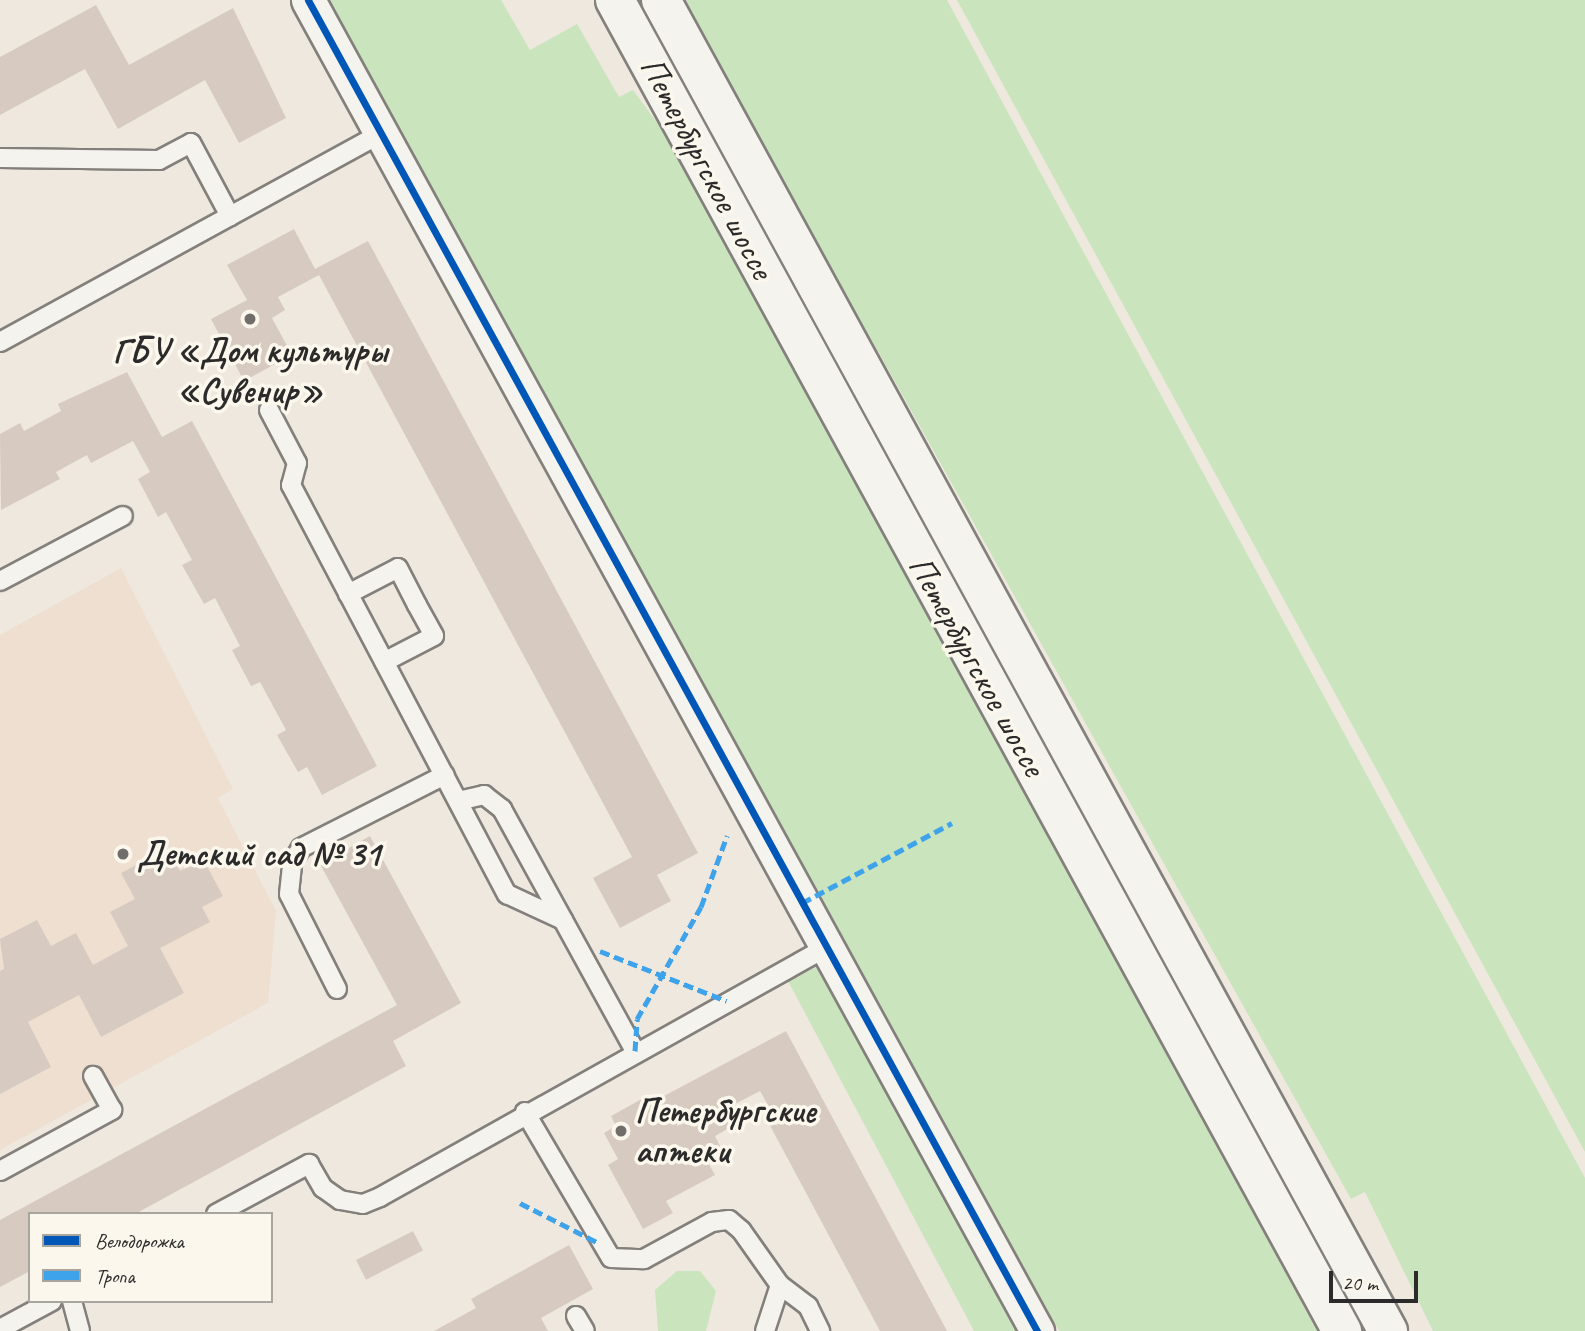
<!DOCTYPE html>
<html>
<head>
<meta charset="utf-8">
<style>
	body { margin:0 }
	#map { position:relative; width:1585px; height:1331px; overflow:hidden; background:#efe8df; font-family:Caveat,sans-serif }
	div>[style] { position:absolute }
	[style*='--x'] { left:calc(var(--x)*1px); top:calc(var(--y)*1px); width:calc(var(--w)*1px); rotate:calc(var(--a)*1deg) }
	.built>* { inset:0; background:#eedfd0 }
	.green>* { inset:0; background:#cae4bd; transform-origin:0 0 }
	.building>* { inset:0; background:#d7cbc1; transform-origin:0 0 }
	.roads { filter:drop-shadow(2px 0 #83807c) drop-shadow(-2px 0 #83807c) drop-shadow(0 2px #83807c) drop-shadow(0 -2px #83807c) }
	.service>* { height:18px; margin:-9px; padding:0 9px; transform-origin:9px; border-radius:9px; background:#f5f3ee }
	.minor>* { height:33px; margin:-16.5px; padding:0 16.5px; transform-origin:16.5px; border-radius:16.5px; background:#f5f3ee }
	.secondary>* { height:38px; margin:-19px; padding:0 19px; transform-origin:19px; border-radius:19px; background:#f5f3ee }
	.quiet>* { height:5px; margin-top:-2.5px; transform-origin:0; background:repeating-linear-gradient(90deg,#3ea3eb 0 10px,transparent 0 15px) }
	.cycleway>* { height:7px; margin:-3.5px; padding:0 3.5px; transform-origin:3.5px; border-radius:3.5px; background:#0057b8 }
	.dots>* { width:19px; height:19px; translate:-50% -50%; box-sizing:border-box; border:4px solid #fbf7ec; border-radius:50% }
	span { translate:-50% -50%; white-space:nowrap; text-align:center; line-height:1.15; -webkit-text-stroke:7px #fbf7ec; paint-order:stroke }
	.street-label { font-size:35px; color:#2b2b2b }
	.poi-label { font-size:35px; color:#2b2b2b; font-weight:700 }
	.left { translate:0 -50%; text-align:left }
	.legend { position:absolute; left:28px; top:1212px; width:245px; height:91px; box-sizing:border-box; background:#fbf7ec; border:2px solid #a8a59f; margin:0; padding:9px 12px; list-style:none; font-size:21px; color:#2b2b2b }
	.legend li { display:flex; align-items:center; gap:14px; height:35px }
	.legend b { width:35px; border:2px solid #a8a59f }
	.scale { position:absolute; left:1329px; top:1271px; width:89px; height:32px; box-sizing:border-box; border:4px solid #2b2b2b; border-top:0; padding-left:9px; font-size:21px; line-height:24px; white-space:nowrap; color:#2b2b2b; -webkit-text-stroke:5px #fbf7ec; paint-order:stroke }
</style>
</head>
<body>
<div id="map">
	<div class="built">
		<i style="clip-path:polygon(121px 568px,233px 789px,218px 798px,276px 911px,268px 1003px,0 1150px,0 635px)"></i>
	</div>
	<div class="green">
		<i style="clip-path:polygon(329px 0,501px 0,530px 50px,577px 24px,619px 97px,633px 90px,664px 132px,1317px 1331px,1059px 1331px)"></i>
		<i style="clip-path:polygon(682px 0,947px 0,1585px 1178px,1585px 1331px,1433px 1331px,1365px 1192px,1351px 1199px)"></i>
		<i style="clip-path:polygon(957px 0,1585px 0,1585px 1152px)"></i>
		<i style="left:822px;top:964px;width:417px;height:38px;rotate:62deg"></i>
		<i style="clip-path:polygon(677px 1271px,700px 1271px,716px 1291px,706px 1331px,658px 1331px,655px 1290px)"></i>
	</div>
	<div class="building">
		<i style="clip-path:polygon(96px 5px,129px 65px,233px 8px,286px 118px,239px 143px,205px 80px,118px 129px,85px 69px,0 115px,0 57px)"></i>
		<i style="clip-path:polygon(294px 229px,315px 269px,368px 241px,698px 853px,657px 875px,671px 901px,620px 928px,593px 878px,632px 857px,319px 275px,278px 297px,285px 310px,272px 318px,292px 355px,244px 381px,211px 319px,247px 300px,227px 265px)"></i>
		<i style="clip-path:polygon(127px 372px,162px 437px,192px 421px,377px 766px,322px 795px,307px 767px,298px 772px,277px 735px,286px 730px,260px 682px,251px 686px,232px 650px,240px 646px,215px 598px,204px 604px,182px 565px,192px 560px,166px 512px,158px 517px,138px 479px,150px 472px,133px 441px,91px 463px,87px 455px,56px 472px,60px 479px,1px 510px,0 434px,20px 423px,24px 431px,61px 411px,58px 404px)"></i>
		<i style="clip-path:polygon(370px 836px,461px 1003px,393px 1041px,406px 1066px,135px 1214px,30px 1214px,30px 1271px,0 1287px,0 1220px,397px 1005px,320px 864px)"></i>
		<i style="clip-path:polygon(168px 848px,180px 871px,203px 859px,223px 896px,202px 907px,210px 922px,160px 948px,184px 993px,101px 1037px,79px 995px,28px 1022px,51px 1067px,0 1094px,0 971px,4px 969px,0 939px,37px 920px,51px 946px,76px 933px,93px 965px,128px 946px,110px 912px,135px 899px,121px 873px)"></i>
		<i style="clip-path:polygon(786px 1031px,947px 1331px,880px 1331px,767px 1120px,774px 1116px,760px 1091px,735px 1104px,744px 1120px,715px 1136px,722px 1150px,706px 1159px,715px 1175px,666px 1201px,673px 1213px,643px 1229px,608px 1165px,618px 1159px,604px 1133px,616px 1126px,611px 1116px,649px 1095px,662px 1097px)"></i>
		<i style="left:413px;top:1231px;width:22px;height:64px;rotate:63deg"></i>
		<i style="clip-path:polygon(569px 1245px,593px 1289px,541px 1318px,548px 1331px,434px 1331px,476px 1308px,471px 1299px)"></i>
	</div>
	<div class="roads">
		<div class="service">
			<i style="--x:0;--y:158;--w:159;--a:0.7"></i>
			<i style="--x:159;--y:160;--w:36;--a:-28"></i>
			<i style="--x:191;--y:143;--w:83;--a:61.9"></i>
			<i style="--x:0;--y:342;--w:435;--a:-28.7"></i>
			<i style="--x:269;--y:410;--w:60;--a:62.2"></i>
			<i style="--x:297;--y:463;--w:23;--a:105"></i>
			<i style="--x:291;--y:485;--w:463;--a:62.2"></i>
			<i style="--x:507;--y:894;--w:62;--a:24.9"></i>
			<i style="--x:0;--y:581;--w:139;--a:-27.9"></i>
			<i style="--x:348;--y:594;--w:56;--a:-27.5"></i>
			<i style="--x:398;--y:568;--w:42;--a:62.8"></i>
			<i style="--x:417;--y:605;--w:35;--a:61"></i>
			<i style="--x:434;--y:636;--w:56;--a:152.5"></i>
			<i style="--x:458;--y:801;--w:27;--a:-13"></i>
			<i style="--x:484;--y:795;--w:23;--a:38"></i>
			<i style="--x:502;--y:809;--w:276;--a:61.2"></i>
			<i style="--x:337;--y:989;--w:106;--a:-116.8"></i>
			<i style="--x:289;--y:894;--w:31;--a:-84"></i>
			<i style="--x:292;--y:863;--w:17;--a:-59"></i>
			<i style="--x:301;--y:848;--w:161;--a:-26.9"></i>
			<i style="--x:525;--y:1112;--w:169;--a:59.5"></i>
			<i style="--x:611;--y:1258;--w:33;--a:2"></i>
			<i style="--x:644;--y:1259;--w:77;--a:-28.6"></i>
			<i style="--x:712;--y:1222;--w:17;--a:-7"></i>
			<i style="--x:729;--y:1220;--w:16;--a:40"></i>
			<i style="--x:741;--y:1230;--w:67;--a:54.7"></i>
			<i style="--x:780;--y:1285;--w:35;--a:37"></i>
			<i style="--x:808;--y:1306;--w:28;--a:64"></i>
			<i style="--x:0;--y:1171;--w:128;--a:-28.6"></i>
			<i style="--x:112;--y:1110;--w:39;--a:-119"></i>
			<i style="--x:216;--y:1214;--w:106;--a:-28.3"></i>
			<i style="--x:309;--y:1164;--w:28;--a:60"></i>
			<i style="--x:323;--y:1188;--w:21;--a:35"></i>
			<i style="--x:340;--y:1200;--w:23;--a:10"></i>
			<i style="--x:363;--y:1204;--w:18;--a:-22"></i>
			<i style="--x:380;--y:1197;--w:512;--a:-29.22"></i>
			<i style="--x:72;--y:1301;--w:31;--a:75"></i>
			<i style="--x:576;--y:1316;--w:17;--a:59"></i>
			<i style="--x:0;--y:1329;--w:59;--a:-28.3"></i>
			<i style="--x:765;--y:1331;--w:48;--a:-71.9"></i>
		</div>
		<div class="minor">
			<i style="--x:308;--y:0;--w:1518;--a:61.29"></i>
		</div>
		<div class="secondary">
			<i style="--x:615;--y:0;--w:1517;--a:61.36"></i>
			<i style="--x:661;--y:0;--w:1517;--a:61.36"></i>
		</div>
	</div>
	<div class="quiet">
		<i style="--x:802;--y:903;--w:170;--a:-28.1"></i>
		<i style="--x:600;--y:951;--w:136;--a:21.5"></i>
		<i style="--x:635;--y:1051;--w:32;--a:-86"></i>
		<i style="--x:637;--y:1019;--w:129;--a:-60.3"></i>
		<i style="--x:701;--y:907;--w:76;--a:-69.9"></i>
		<i style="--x:520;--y:1203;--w:86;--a:26.9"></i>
	</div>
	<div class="cycleway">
		<i style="--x:308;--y:0;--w:1518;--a:61.29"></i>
	</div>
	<div class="dots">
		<i style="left:250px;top:319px;background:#706d6a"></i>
		<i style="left:123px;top:854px;background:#706d6a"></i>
		<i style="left:621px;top:1131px;background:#706d6a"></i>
	</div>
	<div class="street-label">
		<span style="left:707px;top:168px;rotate:62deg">Петербургское шоссе</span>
		<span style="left:977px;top:666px;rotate:61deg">Петербургское шоссе</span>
	</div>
	<div class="poi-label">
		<span style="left:250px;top:371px">ГБУ «Дом культуры<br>«Сувенир»</span>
		<span class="left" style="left:137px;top:854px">Детский сад № 31</span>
		<span class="left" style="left:635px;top:1131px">Петербургские<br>аптеки</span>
	</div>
	<ul class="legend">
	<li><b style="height:9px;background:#0057b8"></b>Велодорожка</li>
	<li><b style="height:9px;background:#3ea3eb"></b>Тропа</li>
	</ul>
	<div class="scale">20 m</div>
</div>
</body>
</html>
